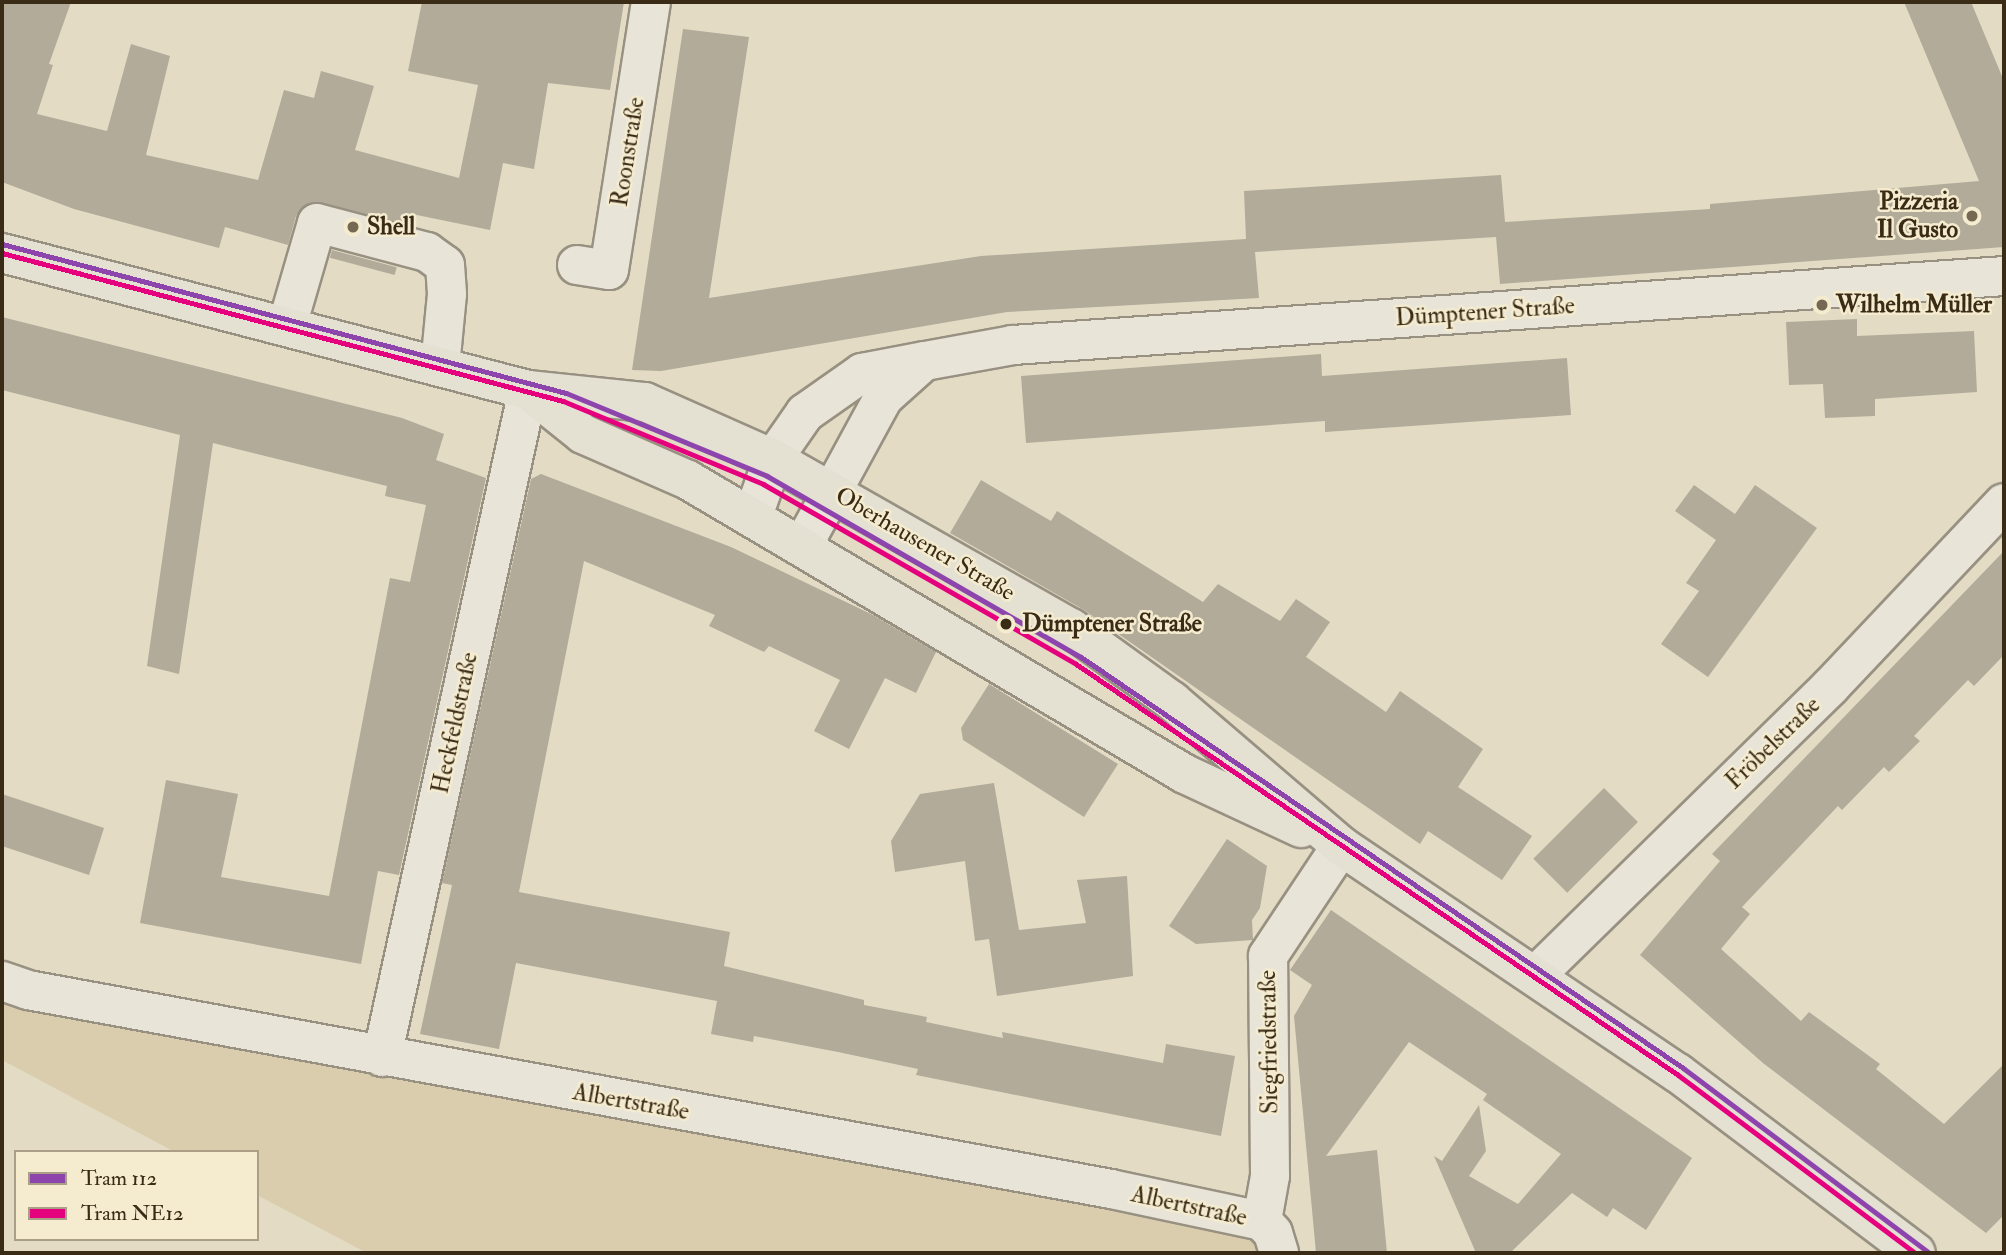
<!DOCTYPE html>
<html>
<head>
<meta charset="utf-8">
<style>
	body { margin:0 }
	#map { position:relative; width:2006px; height:1255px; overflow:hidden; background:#e3dbc3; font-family:"IM FELL Double Pica",serif }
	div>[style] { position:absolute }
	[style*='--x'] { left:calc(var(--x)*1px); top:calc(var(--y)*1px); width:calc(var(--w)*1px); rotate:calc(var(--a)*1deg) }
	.green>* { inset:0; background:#d9cdad }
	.building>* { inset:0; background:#b2ab9a; transform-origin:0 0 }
	.roads { filter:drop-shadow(2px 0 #989182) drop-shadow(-2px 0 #989182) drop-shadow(0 2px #989182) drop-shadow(0 -2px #989182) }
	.minor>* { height:38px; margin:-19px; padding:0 19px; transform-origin:19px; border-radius:19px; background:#e8e4d8 }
	.major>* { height:38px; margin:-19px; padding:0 19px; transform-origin:19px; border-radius:19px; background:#e4e0d2 }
	.tram-1>* { height:5px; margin:-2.5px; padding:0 2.5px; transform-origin:2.5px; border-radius:2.5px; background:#8e44ad }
	.tram-2>* { height:5px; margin:-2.5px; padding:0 2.5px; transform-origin:2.5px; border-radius:2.5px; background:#e5007d }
	.dots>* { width:19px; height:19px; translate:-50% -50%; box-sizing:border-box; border:4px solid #f5ecd0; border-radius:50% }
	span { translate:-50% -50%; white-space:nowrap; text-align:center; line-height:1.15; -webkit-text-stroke:5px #f5ecd0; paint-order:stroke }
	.street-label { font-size:24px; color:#3a2b16 }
	.poi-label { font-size:24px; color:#3a2b16; font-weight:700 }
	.right { translate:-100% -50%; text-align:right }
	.left { translate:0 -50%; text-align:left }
	.stop-label { font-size:24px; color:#3a2b16; font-weight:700 }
	.frame { position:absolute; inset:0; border:4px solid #3a2b16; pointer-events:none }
	.legend { position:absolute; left:14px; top:1150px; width:245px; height:91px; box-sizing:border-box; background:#f5ecd0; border:2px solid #aa9f86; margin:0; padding:9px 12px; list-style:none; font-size:21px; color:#3a2b16 }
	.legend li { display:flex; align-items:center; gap:14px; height:35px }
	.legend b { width:35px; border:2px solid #aa9f86 }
</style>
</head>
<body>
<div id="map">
	<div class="green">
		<i style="clip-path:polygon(2px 1000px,43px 1014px,1255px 1229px,1267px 1253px,367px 1253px,257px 1195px,257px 1152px,175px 1152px,2px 1060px)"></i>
	</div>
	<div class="building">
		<i style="clip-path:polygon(2px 2px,71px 2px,49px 64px,53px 65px,37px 114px,107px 131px,131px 44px,170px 56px,146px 155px,258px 180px,284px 90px,314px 98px,321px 71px,374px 86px,355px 150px,459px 178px,478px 85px,408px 71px,422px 2px,624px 2px,610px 90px,548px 83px,534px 169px,503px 163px,490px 230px,412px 214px,409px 225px,312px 202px,296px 216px,288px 245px,225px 227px,219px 248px,74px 209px,2px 182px)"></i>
		<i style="clip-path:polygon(1904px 2px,1971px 2px,2004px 81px,2004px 247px,1500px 284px,1496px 237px,1255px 252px,1259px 298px,1007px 312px,661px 371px,632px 370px,683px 29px,749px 37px,709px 298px,981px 256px,1246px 239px,1244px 191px,1501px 175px,1505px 222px,1710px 209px,1710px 204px,1979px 181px)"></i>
		<i style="left:332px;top:250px;width:67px;height:8px;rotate:15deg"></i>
		<i style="clip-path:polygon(2px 317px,402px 418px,444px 434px,436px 460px,486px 478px,399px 875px,378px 871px,361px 964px,140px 923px,166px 780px,238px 794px,221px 877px,329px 896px,390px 578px,410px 582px,426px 505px,385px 496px,387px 486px,213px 443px,179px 674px,147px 666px,180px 435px,2px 390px)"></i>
		<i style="clip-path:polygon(1857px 319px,1857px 336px,1974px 331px,1977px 392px,1875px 399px,1875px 416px,1825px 418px,1823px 384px,1789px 385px,1786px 322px)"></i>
		<i style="clip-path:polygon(1321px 354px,1322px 376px,1567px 358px,1571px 415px,1325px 432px,1325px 421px,1026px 443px,1021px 376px)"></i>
		<i style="clip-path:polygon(541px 474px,731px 547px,873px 615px,936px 652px,916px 693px,885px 678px,849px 749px,814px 731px,840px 680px,769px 646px,764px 652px,709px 626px,715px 615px,584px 561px,519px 892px,730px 932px,724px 966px,864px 1000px,864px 1005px,927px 1017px,926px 1022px,1003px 1038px,1002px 1032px,1163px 1063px,1166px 1044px,1235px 1056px,1221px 1136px,916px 1075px,918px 1069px,838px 1052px,754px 1036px,753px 1042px,711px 1034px,717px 1001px,516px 963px,499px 1049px,420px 1034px,452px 885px,442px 883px,531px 479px)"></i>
		<i style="clip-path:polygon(981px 480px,1051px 521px,1057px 511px,1203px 602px,1218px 584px,1280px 621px,1296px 599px,1330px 622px,1306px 657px,1386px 712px,1400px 691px,1483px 749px,1458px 787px,1532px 836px,1502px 880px,1428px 831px,1420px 844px,1084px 610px,950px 533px)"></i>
		<i style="clip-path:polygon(1694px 485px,1735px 514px,1755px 485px,1817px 528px,1708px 677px,1661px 644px,1699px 591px,1686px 583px,1716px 540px,1675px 511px)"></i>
		<i style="clip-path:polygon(2004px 551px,2004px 655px,1974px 686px,1968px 680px,1914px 736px,1920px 741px,1889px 772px,1884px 767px,1842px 810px,1838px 806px,1742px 907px,1750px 914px,1721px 949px,1801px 1021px,1809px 1012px,1880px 1064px,1876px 1069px,1944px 1124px,2004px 1064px,2004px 1215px,1986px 1233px,1763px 1063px,1640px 955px,1720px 861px,1712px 854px)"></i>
		<i style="clip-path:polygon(989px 684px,1118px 764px,1084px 817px,963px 740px,961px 728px)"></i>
		<i style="clip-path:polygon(994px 783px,1019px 930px,1086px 923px,1077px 880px,1127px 876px,1133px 976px,997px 996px,989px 939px,975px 941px,965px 861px,895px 872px,891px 841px,920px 794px)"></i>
		<i style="left:1604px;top:788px;width:48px;height:100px;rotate:45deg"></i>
		<i style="clip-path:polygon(2px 794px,104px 828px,89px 875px,2px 846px)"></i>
		<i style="clip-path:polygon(1227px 839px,1267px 866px,1260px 908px,1252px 920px,1253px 940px,1196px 944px,1169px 926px)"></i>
		<i style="clip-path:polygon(1331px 910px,1692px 1158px,1646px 1230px,1613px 1208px,1607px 1217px,1572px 1193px,1510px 1253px,1476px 1253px,1434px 1156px,1442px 1161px,1479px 1105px,1486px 1151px,1469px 1176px,1518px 1204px,1561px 1154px,1483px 1100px,1487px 1094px,1409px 1042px,1326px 1156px,1377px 1150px,1387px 1253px,1316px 1253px,1294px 1016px,1312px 985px,1290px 970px)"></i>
	</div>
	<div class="roads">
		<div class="minor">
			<i style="--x:577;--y:265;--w:32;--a:9"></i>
			<i style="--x:609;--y:270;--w:271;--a:-81.1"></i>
			<i style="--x:287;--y:326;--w:107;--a:-73.8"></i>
			<i style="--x:317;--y:223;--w:114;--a:14.8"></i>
			<i style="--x:427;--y:252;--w:22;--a:36"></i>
			<i style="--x:445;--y:265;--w:29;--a:86"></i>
			<i style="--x:447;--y:294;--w:73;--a:95.5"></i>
			<i style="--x:753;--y:516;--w:60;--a:-70.7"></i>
			<i style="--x:773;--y:459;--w:56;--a:-55.2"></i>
			<i style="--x:805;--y:413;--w:70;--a:-35.1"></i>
			<i style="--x:862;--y:373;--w:64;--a:-10.8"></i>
			<i style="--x:925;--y:361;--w:89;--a:-10.3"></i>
			<i style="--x:1013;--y:345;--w:993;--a:-3.98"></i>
			<i style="--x:798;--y:542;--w:14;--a:-36"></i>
			<i style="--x:809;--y:534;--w:155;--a:-61.4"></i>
			<i style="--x:883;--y:398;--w:54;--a:-42"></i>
			<i style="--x:1536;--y:975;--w:412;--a:-44.4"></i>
			<i style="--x:1830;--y:687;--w:253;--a:-46.6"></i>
			<i style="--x:2;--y:981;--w:28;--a:19"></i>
			<i style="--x:28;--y:990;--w:1101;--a:10.41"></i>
			<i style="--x:1111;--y:1189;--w:154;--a:12"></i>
			<i style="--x:382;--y:1057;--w:683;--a:-77.65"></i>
			<i style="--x:1262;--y:1221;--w:46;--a:-79.9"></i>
			<i style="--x:1270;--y:1176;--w:220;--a:-90.5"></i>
			<i style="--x:1268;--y:956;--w:132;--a:-56.4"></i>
			<i style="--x:1262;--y:1221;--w:16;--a:47"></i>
			<i style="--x:1273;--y:1233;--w:21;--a:73"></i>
		</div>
		<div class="major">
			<i style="--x:2;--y:253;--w:544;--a:14.6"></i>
			<i style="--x:528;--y:390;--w:118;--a:5.9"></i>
			<i style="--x:645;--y:402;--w:140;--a:24"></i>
			<i style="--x:773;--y:459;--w:343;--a:29.6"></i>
			<i style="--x:1071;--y:628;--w:125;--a:35.9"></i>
			<i style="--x:1172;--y:701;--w:223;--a:40.6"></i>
			<i style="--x:1341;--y:846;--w:406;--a:34"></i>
			<i style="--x:1678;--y:1073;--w:298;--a:37.1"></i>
			<i style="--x:528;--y:390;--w:70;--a:38.7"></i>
			<i style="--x:583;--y:434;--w:115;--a:23.7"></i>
			<i style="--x:688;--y:480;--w:577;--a:30.61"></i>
			<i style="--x:1185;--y:774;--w:128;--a:25"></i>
		</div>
	</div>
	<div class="tram-1">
		<i style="--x:2;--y:244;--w:583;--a:14.8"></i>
		<i style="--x:566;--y:393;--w:217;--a:22.4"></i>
		<i style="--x:767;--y:476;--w:362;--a:30"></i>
		<i style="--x:1081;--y:657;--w:729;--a:34.32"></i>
		<i style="--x:1683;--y:1068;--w:308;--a:36.9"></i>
	</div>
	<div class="tram-2">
		<i style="--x:2;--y:253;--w:580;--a:14.78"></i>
		<i style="--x:563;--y:401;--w:217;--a:22.5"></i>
		<i style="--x:763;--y:484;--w:361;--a:29.9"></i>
		<i style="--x:1076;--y:664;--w:729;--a:34.32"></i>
		<i style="--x:1678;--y:1075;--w:296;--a:36.9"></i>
	</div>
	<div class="dots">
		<i style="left:1972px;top:216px;background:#756953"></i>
		<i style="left:353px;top:227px;background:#756953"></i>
		<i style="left:1822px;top:305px;background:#756953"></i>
		<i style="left:1006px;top:624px;background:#3a2b16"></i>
	</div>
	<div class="street-label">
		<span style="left:628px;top:152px;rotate:-81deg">Roonstraße</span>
		<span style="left:1485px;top:312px;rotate:-4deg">Dümptener Straße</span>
		<span style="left:925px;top:544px;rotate:30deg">Oberhausener Straße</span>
		<span style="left:455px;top:723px;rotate:-78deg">Heckfeldstraße</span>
		<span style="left:1773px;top:743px;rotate:-44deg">Fröbelstraße</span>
		<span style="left:1269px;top:1042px;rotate:-91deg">Siegfriedstraße</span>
		<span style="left:631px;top:1102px;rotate:10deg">Albertstraße</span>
		<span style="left:1189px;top:1206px;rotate:12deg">Albertstraße</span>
	</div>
	<div class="poi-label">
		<span class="right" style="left:1958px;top:216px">Pizzeria<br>Il Gusto</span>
		<span class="left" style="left:367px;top:227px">Shell</span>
		<span class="left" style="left:1836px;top:305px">Wilhelm Müller</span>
	</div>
	<div class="stop-label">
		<span class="left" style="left:1022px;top:624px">Dümptener Straße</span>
	</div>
	<div class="frame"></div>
	<ul class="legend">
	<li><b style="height:9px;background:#8e44ad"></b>Tram 112</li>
	<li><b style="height:9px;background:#e5007d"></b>Tram NE12</li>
	</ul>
</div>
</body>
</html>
